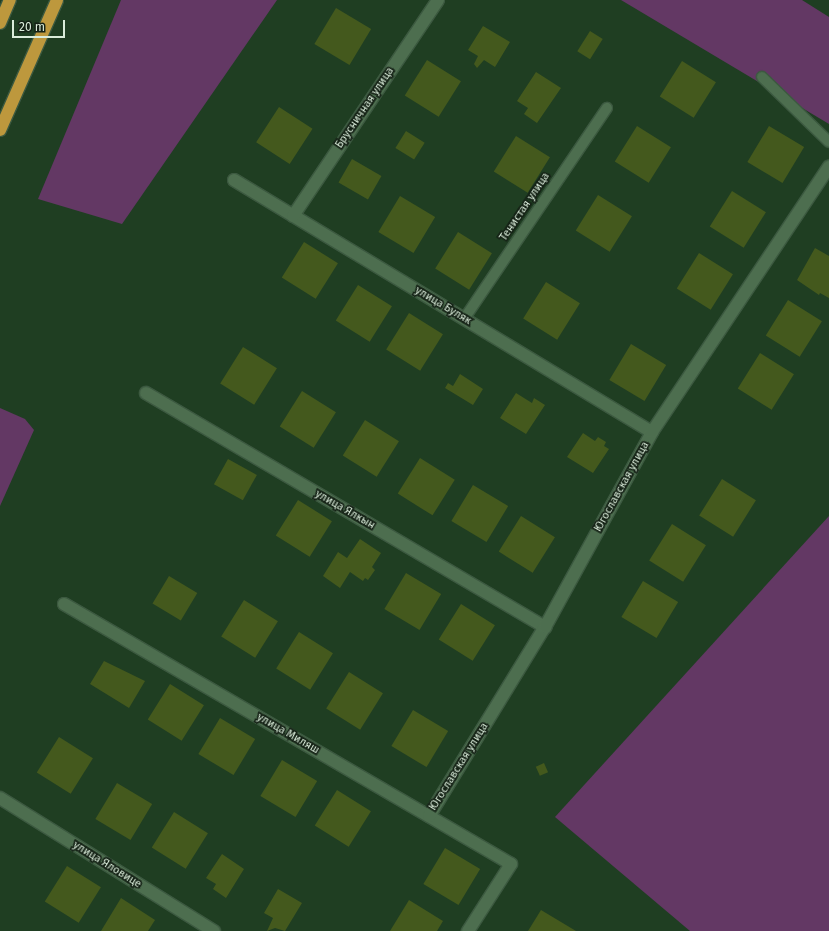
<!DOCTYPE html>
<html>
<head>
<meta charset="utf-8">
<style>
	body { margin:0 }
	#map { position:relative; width:829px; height:931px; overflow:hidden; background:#1f3e22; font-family:"Fira Sans",sans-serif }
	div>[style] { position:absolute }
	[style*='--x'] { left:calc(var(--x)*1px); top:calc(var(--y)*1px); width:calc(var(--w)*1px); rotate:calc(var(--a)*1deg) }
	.green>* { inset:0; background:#633864 }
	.building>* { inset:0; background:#44591d; transform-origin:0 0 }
	.roads { filter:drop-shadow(1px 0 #3c5940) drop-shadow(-1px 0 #3c5940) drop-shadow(0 1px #3c5940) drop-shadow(0 -1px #3c5940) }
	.lane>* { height:10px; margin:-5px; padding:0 5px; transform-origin:5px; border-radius:5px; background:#4d6e4f }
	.street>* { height:12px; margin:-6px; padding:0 6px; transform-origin:6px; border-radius:6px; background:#4d6e4f }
	.highway>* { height:12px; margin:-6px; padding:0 6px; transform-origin:6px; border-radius:6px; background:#bd983d }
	span { translate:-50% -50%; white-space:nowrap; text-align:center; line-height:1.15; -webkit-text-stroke:3.5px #142115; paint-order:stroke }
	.street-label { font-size:11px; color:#daecda }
	.scale { position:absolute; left:12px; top:20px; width:53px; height:18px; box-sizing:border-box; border:2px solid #daecda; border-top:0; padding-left:5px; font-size:12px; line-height:14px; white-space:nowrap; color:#daecda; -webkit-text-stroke:3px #142115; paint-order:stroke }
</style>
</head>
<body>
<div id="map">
	<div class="green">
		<i style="clip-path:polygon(121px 0,277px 0,122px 224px,38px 199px)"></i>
		<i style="clip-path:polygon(621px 0,802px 0,829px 17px,829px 124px)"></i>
		<i style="clip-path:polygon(0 408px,25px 419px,34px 430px,0 506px)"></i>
		<i style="clip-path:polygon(829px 516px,829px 931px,690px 931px,555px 817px)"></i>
	</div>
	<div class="building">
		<i style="left:336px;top:8px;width:41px;height:42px;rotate:31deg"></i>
		<i style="clip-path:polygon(483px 26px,510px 42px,495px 67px,484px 60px,477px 68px,474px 64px,478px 56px,468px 50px)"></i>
		<i style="left:590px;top:31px;width:15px;height:24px;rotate:32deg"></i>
		<i style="left:427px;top:60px;width:40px;height:42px;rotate:32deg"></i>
		<i style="left:682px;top:61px;width:40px;height:42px;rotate:32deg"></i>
		<i style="clip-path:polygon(536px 72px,561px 88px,537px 123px,524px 114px,528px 108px,517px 101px)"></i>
		<i style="left:279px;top:107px;width:40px;height:42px;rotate:33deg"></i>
		<i style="left:637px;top:126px;width:40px;height:42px;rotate:32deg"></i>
		<i style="left:769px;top:126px;width:41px;height:42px;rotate:31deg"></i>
		<i style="left:406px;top:131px;width:22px;height:20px;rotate:32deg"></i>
		<i style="left:516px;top:136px;width:40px;height:42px;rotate:32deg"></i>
		<i style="left:352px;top:159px;width:34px;height:27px;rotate:30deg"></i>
		<i style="left:732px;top:191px;width:40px;height:42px;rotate:32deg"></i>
		<i style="left:598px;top:195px;width:40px;height:42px;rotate:32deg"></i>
		<i style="left:400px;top:196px;width:41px;height:42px;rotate:31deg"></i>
		<i style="left:458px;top:232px;width:40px;height:43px;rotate:32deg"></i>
		<i style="left:304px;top:242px;width:40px;height:42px;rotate:32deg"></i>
		<i style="clip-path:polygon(815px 248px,829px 256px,829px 298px,820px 293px,819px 295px,797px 280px)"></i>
		<i style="left:699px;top:253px;width:40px;height:42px;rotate:32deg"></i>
		<i style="left:546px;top:282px;width:40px;height:43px;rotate:32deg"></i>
		<i style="left:358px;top:285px;width:40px;height:42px;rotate:32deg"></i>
		<i style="left:788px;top:300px;width:40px;height:42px;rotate:32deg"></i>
		<i style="left:409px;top:313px;width:40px;height:43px;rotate:32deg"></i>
		<i style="left:631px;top:344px;width:41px;height:42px;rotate:31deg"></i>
		<i style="left:243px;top:347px;width:40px;height:43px;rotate:32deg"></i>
		<i style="left:760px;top:353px;width:40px;height:42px;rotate:32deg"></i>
		<i style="clip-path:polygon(460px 374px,483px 389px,473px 405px,445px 388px,448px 383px,453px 386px)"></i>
		<i style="left:302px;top:391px;width:40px;height:42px;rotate:32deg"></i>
		<i style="clip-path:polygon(516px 393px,532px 403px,534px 398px,545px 405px,526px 434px,500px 418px)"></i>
		<i style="left:365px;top:420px;width:40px;height:42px;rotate:32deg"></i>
		<i style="clip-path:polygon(583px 433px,595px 441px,598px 437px,606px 442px,604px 446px,609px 449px,593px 473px,567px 457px)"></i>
		<i style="left:420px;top:458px;width:41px;height:42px;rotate:32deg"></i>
		<i style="left:228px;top:459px;width:33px;height:29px;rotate:29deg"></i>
		<i style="left:722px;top:479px;width:40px;height:43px;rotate:32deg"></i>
		<i style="left:473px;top:485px;width:41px;height:42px;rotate:31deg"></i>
		<i style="left:298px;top:500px;width:40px;height:42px;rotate:32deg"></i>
		<i style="left:521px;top:516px;width:40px;height:42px;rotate:32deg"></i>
		<i style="left:672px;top:524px;width:40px;height:43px;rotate:32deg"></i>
		<i style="clip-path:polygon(360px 539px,381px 553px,372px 567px,375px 570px,368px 580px,365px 578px,363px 581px,350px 572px,340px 588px,323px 576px,338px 552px,347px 558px)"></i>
		<i style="left:406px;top:573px;width:41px;height:42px;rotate:31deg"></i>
		<i style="left:169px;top:576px;width:33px;height:32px;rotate:31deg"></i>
		<i style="left:643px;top:581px;width:41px;height:42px;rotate:31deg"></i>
		<i style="left:244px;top:600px;width:40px;height:43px;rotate:32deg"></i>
		<i style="left:461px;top:604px;width:40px;height:42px;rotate:32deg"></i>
		<i style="left:299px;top:632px;width:40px;height:43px;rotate:32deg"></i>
		<i style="clip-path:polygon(104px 661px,145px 681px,129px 708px,90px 684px)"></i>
		<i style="left:349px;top:672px;width:40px;height:43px;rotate:32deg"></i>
		<i style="left:170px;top:684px;width:40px;height:42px;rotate:32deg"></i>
		<i style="left:413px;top:710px;width:41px;height:42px;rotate:31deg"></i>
		<i style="left:220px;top:718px;width:41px;height:42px;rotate:31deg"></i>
		<i style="left:59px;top:737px;width:40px;height:42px;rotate:32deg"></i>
		<i style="left:282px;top:760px;width:41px;height:42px;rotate:31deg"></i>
		<i style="left:544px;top:763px;width:10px;height:9px;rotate:66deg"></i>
		<i style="left:117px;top:783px;width:41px;height:42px;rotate:31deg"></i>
		<i style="left:337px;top:790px;width:40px;height:42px;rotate:32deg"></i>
		<i style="left:174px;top:812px;width:40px;height:42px;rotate:32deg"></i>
		<i style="left:445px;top:848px;width:41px;height:42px;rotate:31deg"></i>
		<i style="clip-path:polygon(222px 854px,244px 869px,226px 898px,213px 889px,216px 884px,206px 878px)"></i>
		<i style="left:67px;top:866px;width:40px;height:42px;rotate:32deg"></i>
		<i style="clip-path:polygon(278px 889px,302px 903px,285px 931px,275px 928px,267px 931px,273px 918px,264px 913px)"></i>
		<i style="clip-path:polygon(121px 898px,155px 920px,148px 931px,101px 931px)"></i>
		<i style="clip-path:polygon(409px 900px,443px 921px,437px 931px,390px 931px)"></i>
		<i style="clip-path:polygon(541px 910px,576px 931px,528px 931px)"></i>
	</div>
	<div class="roads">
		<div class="lane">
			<i style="--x:762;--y:77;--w:93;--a:44.1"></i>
			<i style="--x:464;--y:319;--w:255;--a:-55.9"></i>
		</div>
		<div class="street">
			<i style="--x:234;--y:180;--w:488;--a:31.1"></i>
			<i style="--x:293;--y:216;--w:260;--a:-56.1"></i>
			<i style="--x:146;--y:393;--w:463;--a:30.4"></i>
			<i style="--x:64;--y:604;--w:517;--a:30.18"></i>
			<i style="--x:511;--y:864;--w:80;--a:122.7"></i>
			<i style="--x:0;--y:798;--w:252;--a:31.9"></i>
			<i style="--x:429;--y:816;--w:222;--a:-58.5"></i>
			<i style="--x:545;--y:627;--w:222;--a:-61.2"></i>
			<i style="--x:652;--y:432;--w:319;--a:-56.3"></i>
		</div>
		<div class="highway">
			<i style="--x:0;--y:23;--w:25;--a:-67"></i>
			<i style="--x:0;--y:130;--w:142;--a:-66.3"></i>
		</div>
	</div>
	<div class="street-label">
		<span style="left:365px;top:108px;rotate:-56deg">Брусничная улица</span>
		<span style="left:525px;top:207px;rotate:-56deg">Тенистая улица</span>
		<span style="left:443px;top:306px;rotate:31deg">улица Буляк</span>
		<span style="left:622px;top:487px;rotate:-61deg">Югославская улица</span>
		<span style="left:345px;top:510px;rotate:30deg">улица Ялкын</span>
		<span style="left:288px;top:734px;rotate:30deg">улица Миляш</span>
		<span style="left:459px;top:767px;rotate:-58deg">Югославская улица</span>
		<span style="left:107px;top:865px;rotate:32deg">улица Яловице</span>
	</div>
	<div class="scale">20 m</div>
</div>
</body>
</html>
